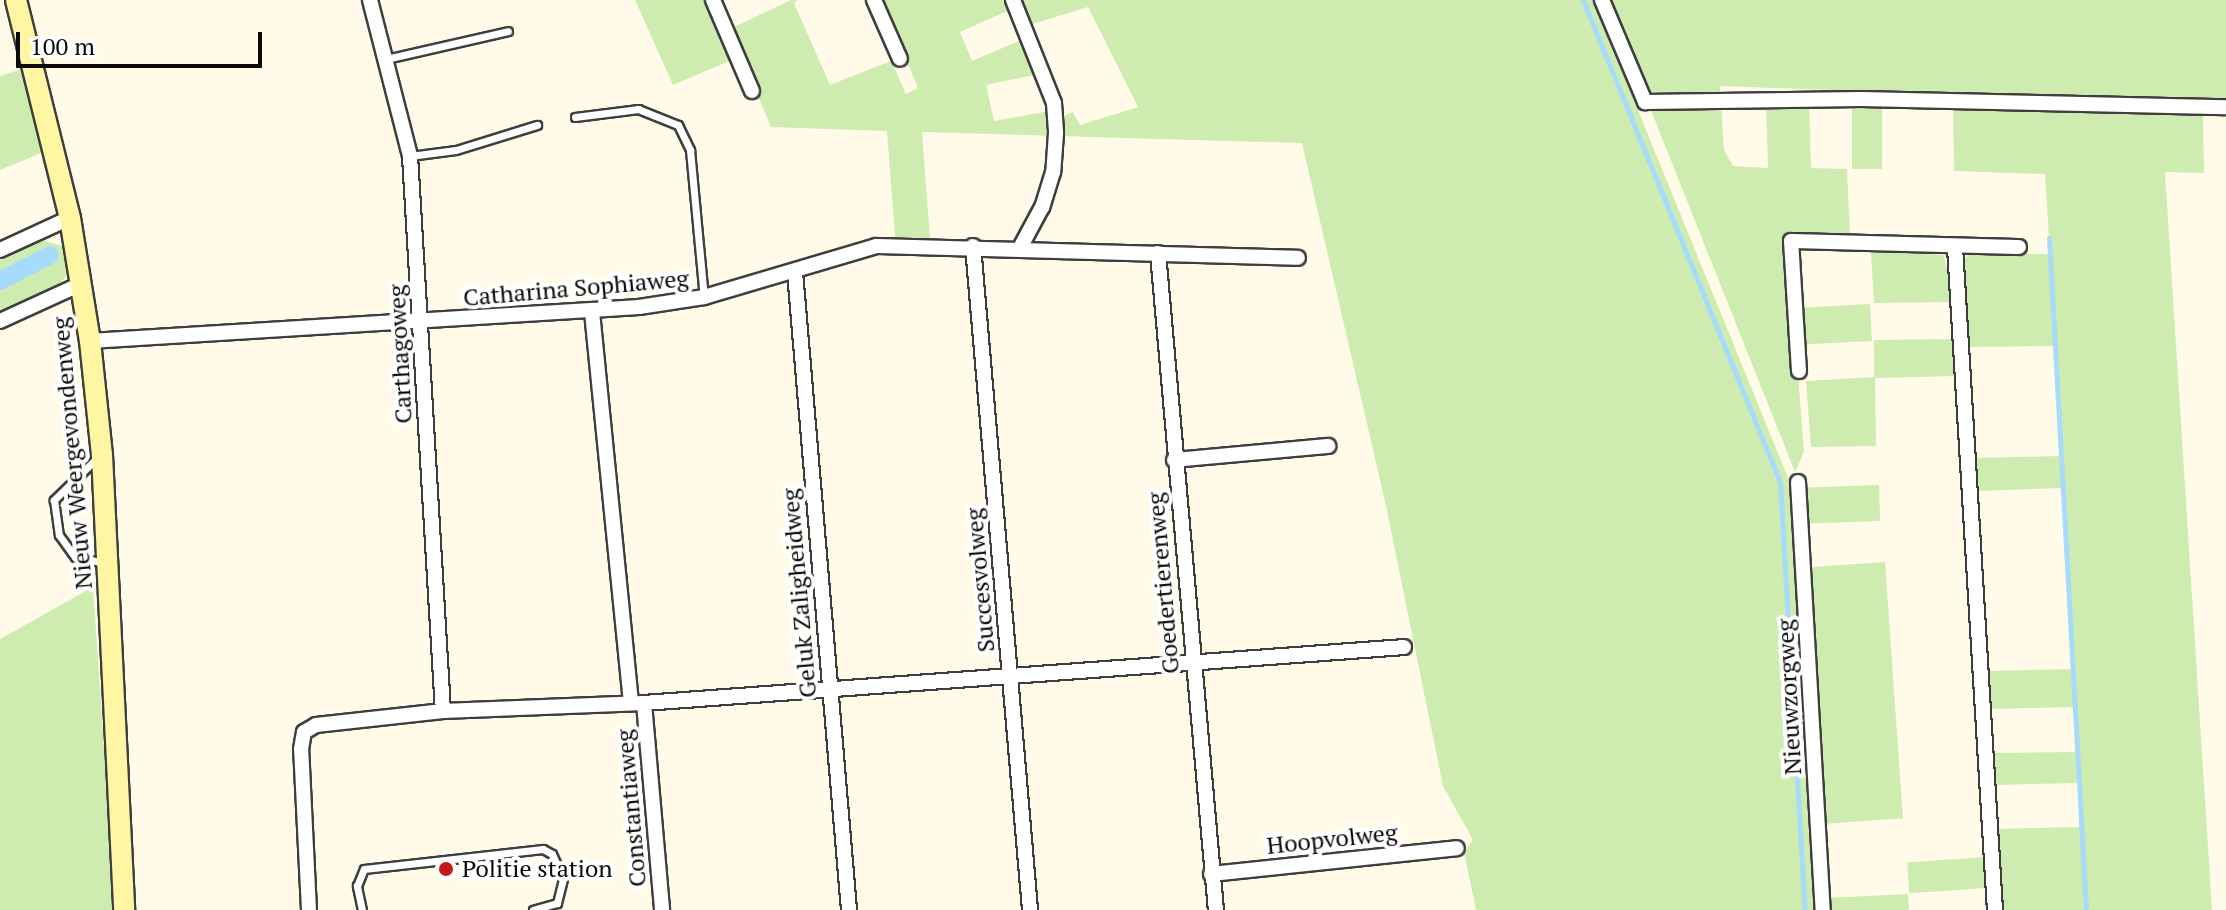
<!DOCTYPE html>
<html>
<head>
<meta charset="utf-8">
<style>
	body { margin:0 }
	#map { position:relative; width:2226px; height:910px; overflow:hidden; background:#fffbe8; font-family:"PT Serif",serif }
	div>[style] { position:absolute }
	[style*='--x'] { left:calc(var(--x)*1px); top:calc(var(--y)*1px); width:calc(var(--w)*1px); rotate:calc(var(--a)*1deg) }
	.green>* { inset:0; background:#ceecaf; transform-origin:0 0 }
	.stream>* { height:5px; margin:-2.5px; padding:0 2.5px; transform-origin:2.5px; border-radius:2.5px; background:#a7dbfc }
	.canal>* { height:18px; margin:-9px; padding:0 9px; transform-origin:9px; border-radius:9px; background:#a7dbfc }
	.roads { filter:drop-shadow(2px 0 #3e3e3e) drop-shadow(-2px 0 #3e3e3e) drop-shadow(0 2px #3e3e3e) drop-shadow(0 -2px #3e3e3e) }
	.lane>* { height:7px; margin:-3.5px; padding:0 3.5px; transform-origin:3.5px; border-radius:3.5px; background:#fff }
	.street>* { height:14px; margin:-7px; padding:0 7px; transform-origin:7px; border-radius:7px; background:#fff }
	.secondary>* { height:20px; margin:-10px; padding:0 10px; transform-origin:10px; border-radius:10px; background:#fff6a3 }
	.dots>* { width:22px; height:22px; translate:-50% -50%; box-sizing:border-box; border:4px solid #fff; border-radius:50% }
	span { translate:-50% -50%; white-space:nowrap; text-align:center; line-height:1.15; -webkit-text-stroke:8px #fff; paint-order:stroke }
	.street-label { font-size:24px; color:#0b0b0b }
	.poi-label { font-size:24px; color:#0b0b0b }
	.left { translate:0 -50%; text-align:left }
	.scale { position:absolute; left:16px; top:32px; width:246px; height:36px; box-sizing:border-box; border:4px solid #0b0b0b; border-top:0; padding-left:10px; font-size:24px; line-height:28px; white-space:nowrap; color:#0b0b0b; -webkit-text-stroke:6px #fff; paint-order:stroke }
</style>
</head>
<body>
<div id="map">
	<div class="green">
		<i style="clip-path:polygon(635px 0,708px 0,734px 59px,673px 85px)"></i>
		<i style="clip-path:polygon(791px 0,798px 0,794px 3px,830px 85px,891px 61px,906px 94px,918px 88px,881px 0,1008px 0,1012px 9px,960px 32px,972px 61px,1023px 39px,1038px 74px,986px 85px,994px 121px,1050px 111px,1055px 120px,1073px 112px,1080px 125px,1138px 107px,1088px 7px,1029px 25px,1019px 0,1593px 0,1791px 485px,1817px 910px,1476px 910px,1464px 852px,1473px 840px,1443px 786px,1386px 506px,1302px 143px,922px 132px,930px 238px,895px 237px,887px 131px,771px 127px,730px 29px)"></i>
		<i style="clip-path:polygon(1607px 0,2226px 0,2226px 104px,1720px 86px,1724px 150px,1733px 166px,1768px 168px,1766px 102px,1809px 103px,1811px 168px,1847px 169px,1850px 234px,1787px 235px,1804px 452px,1795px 472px)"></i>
		<i style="clip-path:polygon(22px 69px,46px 151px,0 170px,0 76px)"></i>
		<i style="left:1852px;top:103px;width:30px;height:66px"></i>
		<i style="clip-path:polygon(1953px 105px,2203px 113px,2204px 173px,2165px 172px,2212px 910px,1999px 910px,1993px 829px,2082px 827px,2079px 783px,1993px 785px,1992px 753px,2077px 752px,2075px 707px,1989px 709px,1987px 671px,2073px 669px,2063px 488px,1975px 491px,1973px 458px,2061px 456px,2055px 346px,1966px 347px,1961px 262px,1970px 254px,2050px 254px,2045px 174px,1954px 171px)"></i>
		<i style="clip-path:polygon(39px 240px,63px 246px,67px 276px,51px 292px,0 311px,0 260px)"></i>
		<i style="clip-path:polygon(1871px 251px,1944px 255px,1954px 302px,1874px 303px)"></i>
		<i style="left:1870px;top:304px;width:37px;height:70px;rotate:87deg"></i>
		<i style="clip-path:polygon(1956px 339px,1957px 376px,1875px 378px,1876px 446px,1811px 447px,1806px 381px,1874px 377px,1874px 340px)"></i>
		<i style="left:1879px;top:485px;width:36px;height:78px;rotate:88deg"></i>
		<i style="left:1885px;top:562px;width:257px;height:79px;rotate:86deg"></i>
		<i style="clip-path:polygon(93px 587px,115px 910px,0 910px,0 639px)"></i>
		<i style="left:1985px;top:857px;width:31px;height:78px;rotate:86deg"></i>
		<i style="clip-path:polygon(1908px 894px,1909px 910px,1828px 910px,1827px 898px)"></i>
	</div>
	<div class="stream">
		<i style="--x:1583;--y:0;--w:521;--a:67.77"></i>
		<i style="--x:1780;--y:482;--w:429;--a:86.7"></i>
		<i style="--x:2049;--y:238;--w:673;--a:86.85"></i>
		<i style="--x:0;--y:281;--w:56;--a:-27.5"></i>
	</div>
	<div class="canal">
		<i style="--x:0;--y:281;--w:56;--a:-27.5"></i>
	</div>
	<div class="roads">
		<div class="lane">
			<i style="--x:386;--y:59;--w:125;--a:-12.9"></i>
			<i style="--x:575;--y:117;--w:64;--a:-7.2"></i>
			<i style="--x:638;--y:109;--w:43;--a:21.8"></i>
			<i style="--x:678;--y:125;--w:28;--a:64"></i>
			<i style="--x:690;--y:150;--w:148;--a:84.6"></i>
			<i style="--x:410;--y:156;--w:46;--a:-7.4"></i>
			<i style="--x:456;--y:150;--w:85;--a:-17.2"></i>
			<i style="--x:98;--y:457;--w:62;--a:135.7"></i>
			<i style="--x:54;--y:500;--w:35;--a:82"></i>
			<i style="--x:59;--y:535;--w:27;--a:54"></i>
			<i style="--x:75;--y:557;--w:32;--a:11"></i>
			<i style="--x:362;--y:910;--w:25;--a:-102"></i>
			<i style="--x:357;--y:886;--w:18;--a:-68"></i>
			<i style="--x:364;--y:869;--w:180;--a:-6.4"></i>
			<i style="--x:543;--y:849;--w:10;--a:29"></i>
			<i style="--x:552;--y:854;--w:27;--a:66"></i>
			<i style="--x:563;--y:879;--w:25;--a:104"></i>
			<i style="--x:557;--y:903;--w:25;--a:164"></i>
		</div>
		<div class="street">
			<i style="--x:370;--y:0;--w:161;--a:75.6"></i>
			<i style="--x:410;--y:156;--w:556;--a:86.6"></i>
			<i style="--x:713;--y:0;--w:99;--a:66.8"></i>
			<i style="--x:874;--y:0;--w:64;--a:66.2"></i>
			<i style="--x:1013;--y:0;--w:111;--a:68.3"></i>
			<i style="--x:1054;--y:103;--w:30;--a:86"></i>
			<i style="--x:1056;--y:133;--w:39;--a:94"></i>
			<i style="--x:1053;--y:172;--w:37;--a:107"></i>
			<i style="--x:1042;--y:207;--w:47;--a:118.2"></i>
			<i style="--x:1602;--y:0;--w:111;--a:67.1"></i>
			<i style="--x:1645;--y:102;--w:216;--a:-0.8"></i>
			<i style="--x:1861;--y:99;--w:365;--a:1.3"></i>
			<i style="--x:973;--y:246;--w:666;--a:85.09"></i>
			<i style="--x:1955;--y:247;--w:664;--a:86.55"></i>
			<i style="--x:0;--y:250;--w:77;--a:-24.6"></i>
			<i style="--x:1158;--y:253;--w:660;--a:84.96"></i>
			<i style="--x:795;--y:272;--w:640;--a:85.16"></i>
			<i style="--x:592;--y:312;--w:393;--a:84.3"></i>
			<i style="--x:0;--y:321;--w:91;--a:-24.6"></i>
			<i style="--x:90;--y:341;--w:550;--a:-3.54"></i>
			<i style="--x:639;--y:307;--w:66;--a:-8.7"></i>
			<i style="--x:704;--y:297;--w:179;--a:-16.5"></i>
			<i style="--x:876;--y:246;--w:422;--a:1.6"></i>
			<i style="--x:1799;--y:371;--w:130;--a:-93.5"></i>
			<i style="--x:1791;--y:241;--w:228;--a:1.5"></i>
			<i style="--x:1174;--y:460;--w:155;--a:-5.2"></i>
			<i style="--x:1798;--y:482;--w:429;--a:86.7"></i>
			<i style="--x:644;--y:703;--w:208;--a:85"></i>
			<i style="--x:1211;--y:874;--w:247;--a:-6"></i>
			<i style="--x:309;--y:910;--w:161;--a:-92.8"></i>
			<i style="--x:301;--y:749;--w:17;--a:-80"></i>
			<i style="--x:304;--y:732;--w:14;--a:-30"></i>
			<i style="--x:316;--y:725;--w:128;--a:-6.3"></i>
			<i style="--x:443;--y:711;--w:201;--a:-2.3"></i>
			<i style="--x:644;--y:703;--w:762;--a:-4.21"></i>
		</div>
		<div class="secondary">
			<i style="--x:16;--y:0;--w:225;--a:76.1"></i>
			<i style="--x:70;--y:218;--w:125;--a:80.8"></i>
			<i style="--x:90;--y:341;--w:115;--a:84"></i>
			<i style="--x:102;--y:455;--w:456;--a:87.2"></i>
		</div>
	</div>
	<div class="dots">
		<i style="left:446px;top:869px;background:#c6171d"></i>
	</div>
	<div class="street-label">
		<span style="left:576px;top:288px;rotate:-5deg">Catharina Sophiaweg</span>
		<span style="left:400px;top:354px;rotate:-93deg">Carthagoweg</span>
		<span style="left:72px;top:453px;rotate:-95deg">Nieuw Weergevondenweg</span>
		<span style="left:980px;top:580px;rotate:-95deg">Succesvolweg</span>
		<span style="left:1163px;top:583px;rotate:-95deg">Goedertierenweg</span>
		<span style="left:799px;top:593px;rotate:-95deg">Geluk Zaligheidweg</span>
		<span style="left:1789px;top:697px;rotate:-93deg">Nieuwzorgweg</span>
		<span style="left:631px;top:808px;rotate:-95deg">Constantiaweg</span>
		<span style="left:1332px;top:839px;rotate:-6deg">Hoopvolweg</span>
	</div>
	<div class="poi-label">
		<span class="left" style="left:462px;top:869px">Politie station</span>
	</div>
	<div class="scale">100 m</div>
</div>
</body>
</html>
